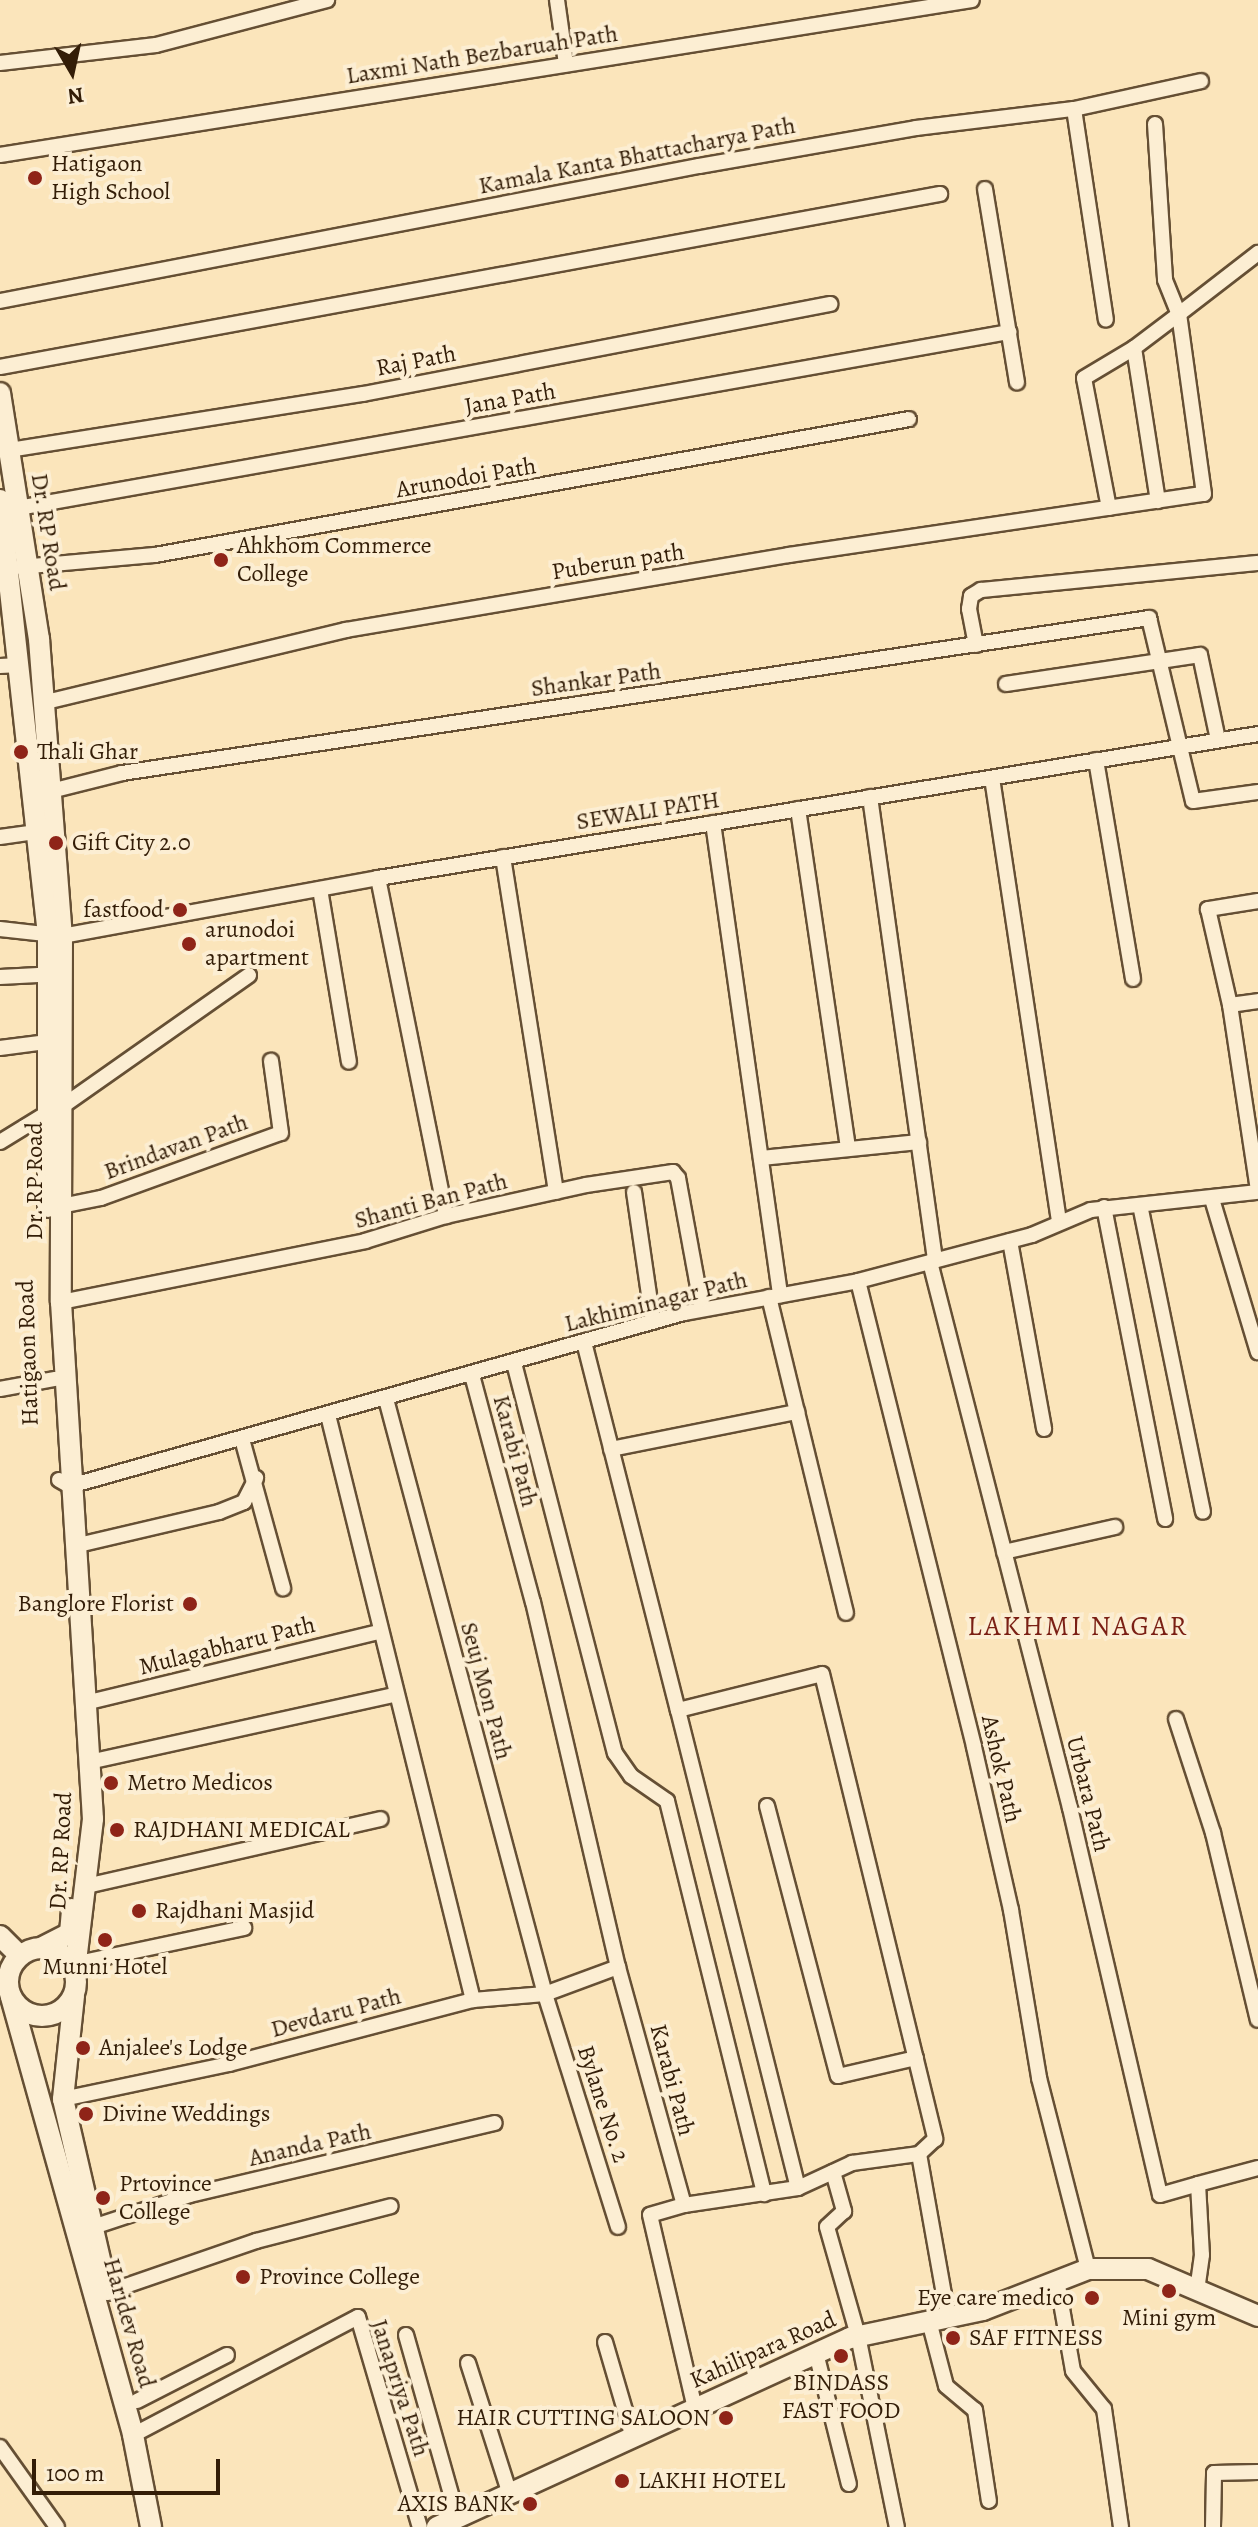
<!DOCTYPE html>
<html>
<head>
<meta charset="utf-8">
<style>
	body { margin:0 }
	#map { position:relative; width:1258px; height:2527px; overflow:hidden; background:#fbe5bb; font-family:Alegreya,serif }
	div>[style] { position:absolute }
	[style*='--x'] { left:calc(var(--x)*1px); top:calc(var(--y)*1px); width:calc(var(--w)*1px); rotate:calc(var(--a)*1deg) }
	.roads { filter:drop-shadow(2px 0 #654f34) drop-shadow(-2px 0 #654f34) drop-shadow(0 2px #654f34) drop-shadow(0 -2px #654f34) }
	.street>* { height:14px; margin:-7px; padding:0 7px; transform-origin:7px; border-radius:7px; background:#fceed3 }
	.secondary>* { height:20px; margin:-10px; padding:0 10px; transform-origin:10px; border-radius:10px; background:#fceed3 }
	.secondary>.ring { margin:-10px; padding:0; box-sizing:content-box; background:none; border:20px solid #fceed3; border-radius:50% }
	.dots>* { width:22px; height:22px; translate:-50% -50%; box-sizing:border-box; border:4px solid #fceed3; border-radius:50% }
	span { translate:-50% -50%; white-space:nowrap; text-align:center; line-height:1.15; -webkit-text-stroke:8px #fceed3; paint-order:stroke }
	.street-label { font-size:24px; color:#331d07 }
	.poi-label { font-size:24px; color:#331d07 }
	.left { translate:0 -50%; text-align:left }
	.right { translate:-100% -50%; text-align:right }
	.quarter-label { font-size:28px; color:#7a1f14; letter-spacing:2px }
	.north { position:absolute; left:32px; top:32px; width:80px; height:80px; -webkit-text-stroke:6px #fceed3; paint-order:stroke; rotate:171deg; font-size:22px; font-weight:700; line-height:32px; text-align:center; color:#331d07 }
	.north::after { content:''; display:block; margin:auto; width:28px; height:36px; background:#331d07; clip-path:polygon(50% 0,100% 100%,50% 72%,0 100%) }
	.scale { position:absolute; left:32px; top:2459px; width:188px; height:36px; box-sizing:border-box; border:4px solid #331d07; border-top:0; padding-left:10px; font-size:24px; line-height:28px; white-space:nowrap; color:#331d07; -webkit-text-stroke:6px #fceed3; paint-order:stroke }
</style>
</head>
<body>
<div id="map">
	<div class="roads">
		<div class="street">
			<i style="--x:557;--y:0;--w:65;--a:82"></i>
			<i style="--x:0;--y:63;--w:157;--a:-6.6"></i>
			<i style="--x:156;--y:45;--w:177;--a:-14.7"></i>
			<i style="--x:1074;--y:109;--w:130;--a:-12.4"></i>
			<i style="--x:1155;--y:124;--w:156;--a:86.3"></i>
			<i style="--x:1165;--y:280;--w:37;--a:68"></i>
			<i style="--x:1179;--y:314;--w:56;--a:142.9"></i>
			<i style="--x:1134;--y:348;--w:155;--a:81.1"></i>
			<i style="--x:0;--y:155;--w:984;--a:-9.06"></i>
			<i style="--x:985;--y:189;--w:196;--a:80.6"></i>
			<i style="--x:0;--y:301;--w:712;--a:-10.93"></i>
			<i style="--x:699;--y:166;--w:220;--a:-9.9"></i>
			<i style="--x:916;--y:128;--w:159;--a:-6.9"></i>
			<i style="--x:1074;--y:109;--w:213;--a:81.4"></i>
			<i style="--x:0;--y:367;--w:956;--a:-10.43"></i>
			<i style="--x:9;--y:450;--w:358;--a:-9"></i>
			<i style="--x:363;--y:394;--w:476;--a:-10.9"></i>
			<i style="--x:18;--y:508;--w:1007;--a:-10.07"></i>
			<i style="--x:1109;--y:508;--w:132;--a:-100.9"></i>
			<i style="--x:1084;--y:378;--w:58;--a:-31"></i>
			<i style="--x:20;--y:567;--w:136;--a:-5.1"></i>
			<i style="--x:155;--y:555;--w:766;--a:-10.22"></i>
			<i style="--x:976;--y:645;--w:37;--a:-101"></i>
			<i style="--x:969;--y:609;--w:13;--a:-81"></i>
			<i style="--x:971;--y:596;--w:12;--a:-31"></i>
			<i style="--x:981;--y:590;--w:278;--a:-5.6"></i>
			<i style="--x:0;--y:666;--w:20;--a:-3"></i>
			<i style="--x:1006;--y:684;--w:196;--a:-8.5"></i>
			<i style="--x:1200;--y:655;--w:87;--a:78"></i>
			<i style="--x:46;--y:702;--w:309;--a:-13.5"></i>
			<i style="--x:346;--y:630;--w:449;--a:-9.6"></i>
			<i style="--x:789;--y:555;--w:419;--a:-8.4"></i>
			<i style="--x:1204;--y:494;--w:182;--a:-97.9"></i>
			<i style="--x:1179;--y:314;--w:100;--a:-37.7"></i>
			<i style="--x:1096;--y:760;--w:222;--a:80.4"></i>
			<i style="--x:992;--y:778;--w:450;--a:81.4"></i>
			<i style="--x:51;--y:791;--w:73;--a:-14.2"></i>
			<i style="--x:122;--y:773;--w:1039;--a:-8.58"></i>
			<i style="--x:1149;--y:618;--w:188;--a:76.5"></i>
			<i style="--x:1193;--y:801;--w:66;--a:-7.9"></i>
			<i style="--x:870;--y:797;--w:468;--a:82"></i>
			<i style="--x:798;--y:809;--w:343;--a:81.6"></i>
			<i style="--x:713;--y:823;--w:477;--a:81.9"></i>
			<i style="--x:0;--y:837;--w:37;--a:-8"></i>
			<i style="--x:503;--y:857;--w:339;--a:81"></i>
			<i style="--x:378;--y:878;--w:345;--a:78.6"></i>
			<i style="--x:320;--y:889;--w:175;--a:80.5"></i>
			<i style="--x:1258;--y:901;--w:51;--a:170.9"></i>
			<i style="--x:1208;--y:909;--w:98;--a:77.1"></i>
			<i style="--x:1230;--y:1005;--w:28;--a:-8"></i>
			<i style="--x:0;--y:929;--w:62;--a:6.4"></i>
			<i style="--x:62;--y:936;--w:321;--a:-10.4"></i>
			<i style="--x:378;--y:878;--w:892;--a:-9.29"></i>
			<i style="--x:0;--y:977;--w:57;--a:-3"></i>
			<i style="--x:1230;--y:1005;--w:188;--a:81.4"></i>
			<i style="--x:0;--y:1048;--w:46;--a:-7.4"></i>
			<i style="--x:60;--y:1108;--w:231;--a:-35.1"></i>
			<i style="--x:0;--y:1142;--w:52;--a:-31.5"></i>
			<i style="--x:761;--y:1158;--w:159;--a:-5.8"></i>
			<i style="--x:634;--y:1192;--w:131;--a:81.7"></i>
			<i style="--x:1212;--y:1199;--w:160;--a:73.3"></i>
			<i style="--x:1140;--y:1205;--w:313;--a:78.4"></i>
			<i style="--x:61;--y:1206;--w:41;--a:-11.3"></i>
			<i style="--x:101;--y:1198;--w:191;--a:-19.9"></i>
			<i style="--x:281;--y:1133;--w:73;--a:-97.9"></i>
			<i style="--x:1104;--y:1207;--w:318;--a:78.9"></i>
			<i style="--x:1010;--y:1241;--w:191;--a:79.7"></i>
			<i style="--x:930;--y:1262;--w:564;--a:75.62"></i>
			<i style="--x:1070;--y:1808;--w:397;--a:76.9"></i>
			<i style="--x:1160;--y:2195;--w:40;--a:-16"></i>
			<i style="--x:1198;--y:2184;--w:71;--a:86.8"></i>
			<i style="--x:1202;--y:2255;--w:36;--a:98"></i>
			<i style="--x:858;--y:1281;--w:480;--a:76"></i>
			<i style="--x:974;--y:1747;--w:167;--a:77.2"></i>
			<i style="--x:1011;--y:1910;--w:170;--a:80.5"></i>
			<i style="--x:1039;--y:2078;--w:197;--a:75.6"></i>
			<i style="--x:769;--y:1297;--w:325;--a:76.3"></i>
			<i style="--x:61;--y:1302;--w:310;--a:-11.3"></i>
			<i style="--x:365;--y:1241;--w:85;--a:-17.2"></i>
			<i style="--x:446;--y:1216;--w:143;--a:-12.5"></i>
			<i style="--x:586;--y:1185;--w:88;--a:-8.5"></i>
			<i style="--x:673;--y:1172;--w:8;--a:50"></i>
			<i style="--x:678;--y:1178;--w:133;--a:79.6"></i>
			<i style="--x:584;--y:1342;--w:380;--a:75.7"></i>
			<i style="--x:678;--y:1710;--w:148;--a:-14"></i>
			<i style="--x:822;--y:1674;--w:479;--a:76.3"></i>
			<i style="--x:935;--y:2139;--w:22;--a:137"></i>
			<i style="--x:919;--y:2154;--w:166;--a:79.9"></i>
			<i style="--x:514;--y:1363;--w:403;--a:75.5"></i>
			<i style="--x:615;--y:1753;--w:28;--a:55"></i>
			<i style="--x:631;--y:1776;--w:44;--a:34.8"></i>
			<i style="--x:667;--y:1801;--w:405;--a:76.1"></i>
			<i style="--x:472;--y:1375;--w:235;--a:75"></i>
			<i style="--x:533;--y:1602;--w:375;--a:76.9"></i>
			<i style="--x:618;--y:1967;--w:247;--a:74.5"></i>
			<i style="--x:684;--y:2205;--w:115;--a:-8.5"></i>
			<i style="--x:798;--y:2188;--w:493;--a:-104.1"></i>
			<i style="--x:0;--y:1389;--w:56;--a:-10.3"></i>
			<i style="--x:386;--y:1399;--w:616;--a:75.04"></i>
			<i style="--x:545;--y:1994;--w:244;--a:72.6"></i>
			<i style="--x:328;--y:1415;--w:603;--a:76.08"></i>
			<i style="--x:242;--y:1439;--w:155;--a:74.6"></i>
			<i style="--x:611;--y:1449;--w:190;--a:-11.3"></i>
			<i style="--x:59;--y:1480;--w:13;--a:29"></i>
			<i style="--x:70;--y:1486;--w:638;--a:-15.74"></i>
			<i style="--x:684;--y:1313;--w:177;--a:-10.4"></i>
			<i style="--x:858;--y:1281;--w:180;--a:-14.8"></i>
			<i style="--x:1032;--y:1235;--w:64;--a:-23"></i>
			<i style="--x:1091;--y:1210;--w:168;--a:-6.2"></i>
			<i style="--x:74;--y:1546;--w:149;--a:-13.2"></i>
			<i style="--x:219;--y:1512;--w:27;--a:-22"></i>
			<i style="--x:244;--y:1502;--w:27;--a:-63"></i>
			<i style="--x:1004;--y:1552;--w:114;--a:-12.7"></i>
			<i style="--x:85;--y:1703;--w:302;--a:-13.6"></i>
			<i style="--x:1176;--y:1719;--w:120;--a:72"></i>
			<i style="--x:1213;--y:1833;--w:192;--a:76.5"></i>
			<i style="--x:89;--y:1762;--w:313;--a:-12.4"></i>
			<i style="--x:767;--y:1806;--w:279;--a:75.3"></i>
			<i style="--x:838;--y:2076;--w:80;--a:-13"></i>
			<i style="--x:86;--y:1886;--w:302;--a:-12.8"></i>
			<i style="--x:78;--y:1963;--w:170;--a:-11.9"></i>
			<i style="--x:63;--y:2099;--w:170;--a:-11.9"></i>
			<i style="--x:229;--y:2064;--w:252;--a:-14.7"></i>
			<i style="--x:473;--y:2000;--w:72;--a:-4.8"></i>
			<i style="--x:545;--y:1994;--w:78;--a:-20.3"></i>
			<i style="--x:833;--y:2172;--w:41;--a:74.2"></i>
			<i style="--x:844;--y:2211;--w:23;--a:137"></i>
			<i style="--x:827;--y:2227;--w:113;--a:74.1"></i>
			<i style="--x:858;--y:2336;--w:195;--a:78.5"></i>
			<i style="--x:1198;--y:2184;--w:62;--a:-14.9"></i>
			<i style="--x:798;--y:2188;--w:60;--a:-24.8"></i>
			<i style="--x:852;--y:2163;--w:68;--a:-7.7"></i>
			<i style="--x:684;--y:2205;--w:35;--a:164"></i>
			<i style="--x:650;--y:2215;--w:199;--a:76.9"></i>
			<i style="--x:90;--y:2228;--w:105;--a:-18.3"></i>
			<i style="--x:190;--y:2195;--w:313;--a:-13.3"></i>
			<i style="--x:1057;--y:2280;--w:92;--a:80"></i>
			<i style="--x:1073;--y:2371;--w:49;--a:50.8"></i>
			<i style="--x:1104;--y:2409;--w:119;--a:81.8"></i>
			<i style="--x:108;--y:2292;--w:157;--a:-19"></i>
			<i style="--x:256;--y:2241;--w:139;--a:-14.5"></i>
			<i style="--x:929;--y:2321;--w:67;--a:75.3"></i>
			<i style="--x:946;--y:2386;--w:38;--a:40"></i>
			<i style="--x:975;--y:2410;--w:92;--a:81.3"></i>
			<i style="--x:406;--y:2335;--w:191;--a:74.2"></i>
			<i style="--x:605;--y:2342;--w:100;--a:73.7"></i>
			<i style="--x:816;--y:2353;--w:135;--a:75.9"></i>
			<i style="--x:468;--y:2363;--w:139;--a:72.3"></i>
			<i style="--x:137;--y:2401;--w:101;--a:-27.1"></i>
			<i style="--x:133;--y:2435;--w:254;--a:-27.7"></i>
			<i style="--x:358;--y:2317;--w:219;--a:73.6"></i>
			<i style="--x:0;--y:2447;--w:98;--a:54.5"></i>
			<i style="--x:1213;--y:2527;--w:54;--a:-88.9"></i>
			<i style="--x:1214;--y:2473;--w:44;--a:-1.3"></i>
		</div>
		<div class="secondary">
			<i style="--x:0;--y:393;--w:249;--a:81"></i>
			<i style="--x:39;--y:639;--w:298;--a:85.6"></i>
			<i style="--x:62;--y:936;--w:366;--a:90.2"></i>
			<i style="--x:61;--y:1302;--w:518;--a:86.46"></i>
			<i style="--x:93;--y:1819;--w:153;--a:96.8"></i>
			<i style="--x:0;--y:500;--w:435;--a:83.7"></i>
			<i style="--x:48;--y:932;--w:275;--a:90"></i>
			<i style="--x:0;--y:1936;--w:28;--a:45"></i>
			<i class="ring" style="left:8px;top:1948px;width:48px;height:48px"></i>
			<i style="--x:41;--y:1948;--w:33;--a:-27"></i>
			<i style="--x:70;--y:1933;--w:24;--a:-85"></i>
			<i style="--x:74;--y:1996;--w:104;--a:96.1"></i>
			<i style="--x:63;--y:2099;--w:196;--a:77"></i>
			<i style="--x:11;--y:1997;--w:455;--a:74.4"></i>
			<i style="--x:133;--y:2435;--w:94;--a:78.9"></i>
			<i style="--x:437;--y:2527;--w:454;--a:-24.6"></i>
			<i style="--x:850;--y:2338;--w:136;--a:-11.9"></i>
			<i style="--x:983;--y:2310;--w:113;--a:-21.3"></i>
			<i style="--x:1088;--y:2269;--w:60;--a:0"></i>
			<i style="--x:1148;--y:2269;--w:120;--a:23.1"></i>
		</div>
	</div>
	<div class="dots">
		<i style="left:35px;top:178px;background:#8f2418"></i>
		<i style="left:221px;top:560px;background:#8f2418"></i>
		<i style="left:21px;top:752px;background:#8f2418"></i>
		<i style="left:56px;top:843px;background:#8f2418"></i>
		<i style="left:180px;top:910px;background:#8f2418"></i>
		<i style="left:189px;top:944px;background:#8f2418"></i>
		<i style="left:190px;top:1604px;background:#8f2418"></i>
		<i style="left:111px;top:1783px;background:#8f2418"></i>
		<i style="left:117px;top:1830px;background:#8f2418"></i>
		<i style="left:139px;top:1911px;background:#8f2418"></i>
		<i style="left:105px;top:1940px;background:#8f2418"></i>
		<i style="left:83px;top:2048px;background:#8f2418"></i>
		<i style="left:86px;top:2114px;background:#8f2418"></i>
		<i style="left:103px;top:2198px;background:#8f2418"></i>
		<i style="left:243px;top:2277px;background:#8f2418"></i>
		<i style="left:1169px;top:2291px;background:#8f2418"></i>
		<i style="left:1092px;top:2298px;background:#8f2418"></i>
		<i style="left:953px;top:2338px;background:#8f2418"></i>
		<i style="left:841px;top:2356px;background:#8f2418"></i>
		<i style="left:726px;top:2418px;background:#8f2418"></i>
		<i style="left:622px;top:2481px;background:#8f2418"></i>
		<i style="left:530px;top:2504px;background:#8f2418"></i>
	</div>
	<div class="street-label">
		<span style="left:482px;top:55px;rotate:-9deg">Laxmi Nath Bezbaruah Path</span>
		<span style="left:637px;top:156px;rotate:-11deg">Kamala Kanta Bhattacharya Path</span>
		<span style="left:416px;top:361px;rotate:-11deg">Raj Path</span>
		<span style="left:510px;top:399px;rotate:-10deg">Jana Path</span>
		<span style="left:466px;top:478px;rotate:-10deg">Arunodoi Path</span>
		<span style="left:48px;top:532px;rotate:81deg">Dr. RP Road</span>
		<span style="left:618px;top:562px;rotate:-9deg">Puberun path</span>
		<span style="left:596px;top:680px;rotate:-8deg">Shankar Path</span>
		<span style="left:648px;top:811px;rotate:-9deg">SEWALI PATH</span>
		<span style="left:176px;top:1147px;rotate:-20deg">Brindavan Path</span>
		<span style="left:35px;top:1181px;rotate:-90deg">Dr. RP Road</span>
		<span style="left:431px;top:1201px;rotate:-15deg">Shanti Ban Path</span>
		<span style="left:656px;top:1302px;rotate:-14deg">Lakhiminagar Path</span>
		<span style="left:28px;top:1353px;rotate:-92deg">Hatigaon Road</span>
		<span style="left:515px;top:1451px;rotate:75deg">Karabi Path</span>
		<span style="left:227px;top:1646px;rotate:-14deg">Mulagabharu Path</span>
		<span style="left:486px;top:1691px;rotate:75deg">Seuj Mon Path</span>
		<span style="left:1001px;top:1769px;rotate:77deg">Ashok Path</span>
		<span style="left:1088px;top:1794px;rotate:76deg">Urbara Path</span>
		<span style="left:61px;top:1851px;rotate:-87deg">Dr. RP Road</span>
		<span style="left:336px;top:2013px;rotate:-15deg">Devdaru Path</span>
		<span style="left:672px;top:2080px;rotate:75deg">Karabi Path</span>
		<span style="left:603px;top:2104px;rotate:72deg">Bylane No. 2</span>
		<span style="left:310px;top:2145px;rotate:-13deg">Ananda Path</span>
		<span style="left:129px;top:2323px;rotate:74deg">Haridev Road</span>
		<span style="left:763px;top:2350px;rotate:-24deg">Kahilipara Road</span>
		<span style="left:400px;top:2388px;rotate:72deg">Janapriya Path</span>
	</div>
	<div class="poi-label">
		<span class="left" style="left:51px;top:178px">Hatigaon<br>High School</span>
		<span class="left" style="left:237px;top:560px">Ahkhom Commerce<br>College</span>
		<span class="left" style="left:37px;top:752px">Thali Ghar</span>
		<span class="left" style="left:72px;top:843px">Gift City 2.0</span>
		<span class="right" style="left:164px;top:910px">fastfood</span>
		<span class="left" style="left:205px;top:944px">arunodoi<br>apartment</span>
		<span class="right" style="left:174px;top:1604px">Banglore Florist</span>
		<span class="left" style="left:127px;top:1783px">Metro Medicos</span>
		<span class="left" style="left:133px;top:1830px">RAJDHANI MEDICAL</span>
		<span class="left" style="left:155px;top:1911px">Rajdhani Masjid</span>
		<span style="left:105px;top:1967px">Munni Hotel</span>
		<span class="left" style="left:99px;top:2048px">Anjalee's Lodge</span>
		<span class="left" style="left:102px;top:2114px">Divine Weddings</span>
		<span class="left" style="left:119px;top:2198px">Prtovince<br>College</span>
		<span class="left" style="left:259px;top:2277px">Province College</span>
		<span class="right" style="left:1074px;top:2298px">Eye care medico</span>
		<span style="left:1169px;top:2318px">Mini gym</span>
		<span class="left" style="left:969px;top:2338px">SAF FITNESS</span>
		<span style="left:841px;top:2397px">BINDASS<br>FAST FOOD</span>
		<span class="right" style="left:710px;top:2418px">HAIR CUTTING SALOON</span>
		<span class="left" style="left:638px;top:2481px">LAKHI HOTEL</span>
		<span class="right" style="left:514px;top:2504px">AXIS BANK</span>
	</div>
	<div class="quarter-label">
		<span style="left:1078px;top:1626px">LAKHMI NAGAR</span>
	</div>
	<div class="north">N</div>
	<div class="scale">100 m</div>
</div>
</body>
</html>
